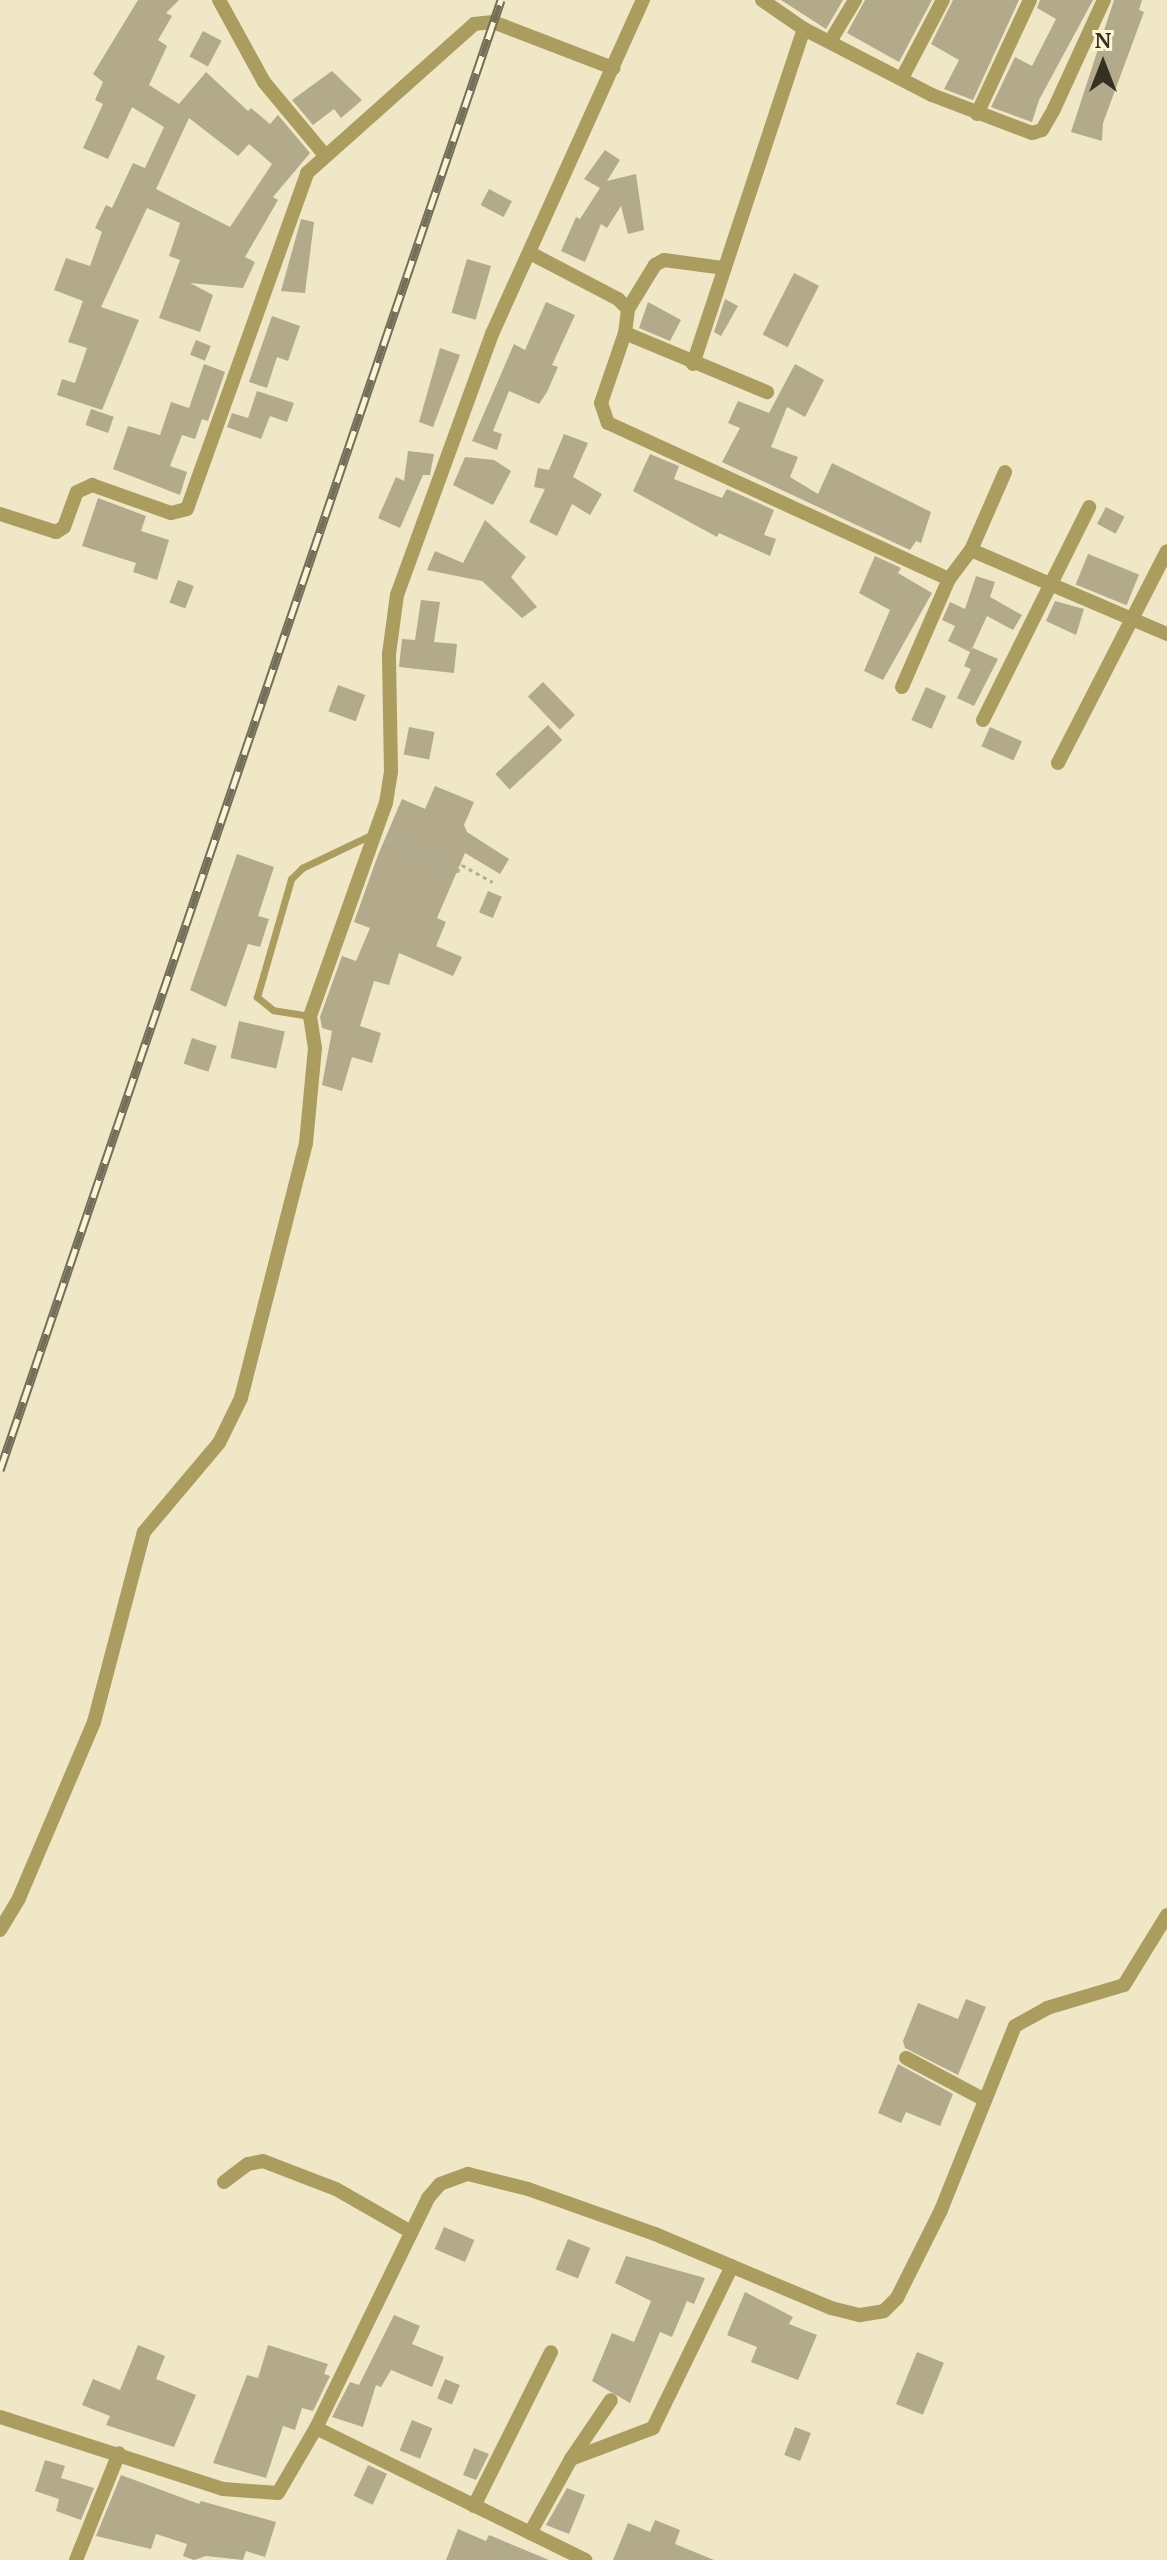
<!DOCTYPE html>
<html>
<head>
<meta charset="utf-8">
<style>
	body { margin:0 }
	#map { position:relative; width:1167px; height:2560px; overflow:hidden; background:#efe7c5; font-family:"PT Serif",serif }
	div>[style] { position:absolute }
	[style*='--x'] { left:calc(var(--x)*1px); top:calc(var(--y)*1px); width:calc(var(--w)*1px); rotate:calc(var(--a)*1deg) }
	.building>* { inset:0; background:#b2aa8a; transform-origin:0 0 }
	.path>* { height:3px; margin-top:-1.5px; transform-origin:0; background:repeating-linear-gradient(90deg,#b3ad91 0 4px,transparent 0 8px) }
	.lane>* { height:7px; margin:-3.5px; padding:0 3.5px; transform-origin:3.5px; border-radius:3.5px; background:#ab9d5f }
	.street>* { height:14px; margin:-7px; padding:0 7px; transform-origin:7px; border-radius:7px; background:#ab9d5f }
	.rail>* { height:9px; margin-top:-4.5px; transform-origin:0; background:repeating-linear-gradient(90deg,#fcf4d2 0 18px,#736f5a 0 36px); box-sizing:border-box; border-block:2px solid #736f5a }
	span { translate:-50% -50%; white-space:nowrap; text-align:center; line-height:1.15; -webkit-text-stroke:6px #fcf4d2; paint-order:stroke }
	.north { position:absolute; left:1063px; top:24px; width:80px; height:80px; -webkit-text-stroke:6px #fcf4d2; paint-order:stroke; rotate:0deg; font-size:22px; font-weight:700; line-height:32px; text-align:center; color:#343123 }
	.north::after { content:''; display:block; margin:auto; width:28px; height:36px; background:#343123; clip-path:polygon(50% 0,100% 100%,50% 72%,0 100%) }
</style>
</head>
<body>
<div id="map">
	<div class="building">
		<i style="clip-path:polygon(evenodd,138px 0,179px 0,166px 13px,172px 16px,158px 40px,167px 46px,149px 85px,179px 104px,206px 72px,248px 111px,251px 108px,270px 124px,278px 115px,310px 153px,273px 197px,278px 200px,245px 257px,255px 262px,243px 288px,190px 283px,213px 295px,200px 332px,159px 318px,180px 260px,169px 256px,180px 223px,147px 208px,101px 307px,139px 320px,102px 410px,57px 395px,62px 379px,75px 383px,87px 348px,68px 342px,83px 301px,54px 290px,66px 258px,90px 266px,102px 232px,95px 228px,106px 205px,112px 208px,133px 163px,145px 168px,164px 127px,132px 107px,108px 159px,83px 148px,103px 104px,95px 100px,103px 82px,93px 74px,138px 0,189px 118px,238px 156px,249px 144px,272px 164px,230px 227px,156px 189px,189px 118px)"></i>
		<i style="clip-path:polygon(781px 0,843px 0,826px 29px)"></i>
		<i style="clip-path:polygon(865px 0,932px 0,899px 62px,847px 33px)"></i>
		<i style="clip-path:polygon(953px 0,1019px 0,973px 100px,944px 89px,959px 60px,931px 44px)"></i>
		<i style="clip-path:polygon(1040px 0,1093px 0,1039px 100px,1032px 122px,991px 107px,1015px 57px,1032px 66px,1056px 19px,1037px 8px)"></i>
		<i style="clip-path:polygon(1114px 0,1142px 0,1139px 10px,1144px 12px,1103px 123px,1102px 141px,1071px 132px)"></i>
		<i style="left:203px;top:31px;width:21px;height:29px;rotate:28deg"></i>
		<i style="clip-path:polygon(332px 71px,362px 100px,341px 118px,334px 109px,313px 125px,292px 100px)"></i>
		<i style="clip-path:polygon(605px 150px,620px 160px,607px 181px,636px 174px,644px 230px,628px 234px,621px 206px,607px 228px,601px 224px,585px 262px,561px 251px,576px 217px,580px 219px,600px 188px,584px 179px)"></i>
		<i style="left:489px;top:189px;width:26px;height:18px;rotate:28deg"></i>
		<i style="clip-path:polygon(301px 219px,314px 222px,305px 293px,281px 291px)"></i>
		<i style="left:467px;top:259px;width:25px;height:56px;rotate:16deg"></i>
		<i style="left:794px;top:273px;width:28px;height:69px;rotate:27deg"></i>
		<i style="clip-path:polygon(725px 299px,738px 306px,721px 336px,714px 332px)"></i>
		<i style="clip-path:polygon(546px 302px,575px 315px,552px 365px,558px 367px,547px 392px,539px 404px,509px 391px,493px 431px,502px 434px,497px 450px,472px 441px,514px 344px,525px 350px)"></i>
		<i style="clip-path:polygon(648px 302px,681px 320px,670px 341px,639px 328px)"></i>
		<i style="clip-path:polygon(272px 316px,300px 326px,288px 361px,277px 357px,267px 388px,249px 382px)"></i>
		<i style="left:196px;top:340px;width:16px;height:16px;rotate:22deg"></i>
		<i style="clip-path:polygon(440px 348px,460px 355px,433px 427px,419px 422px)"></i>
		<i style="clip-path:polygon(204px 364px,225px 372px,208px 421px,202px 419px,195px 439px,182px 435px,170px 466px,187px 472px,180px 495px,113px 469px,128px 426px,160px 435px,171px 402px,189px 408px)"></i>
		<i style="clip-path:polygon(795px 364px,824px 380px,805px 417px,787px 407px,771px 447px,798px 457px,790px 477px,818px 494px,832px 463px,911px 502px,931px 512px,921px 543px,916px 541px,910px 550px,722px 462px,740px 428px,728px 423px,738px 401px,769px 413px)"></i>
		<i style="clip-path:polygon(257px 391px,294px 403px,287px 422px,270px 416px,261px 439px,227px 427px,232px 413px,248px 418px)"></i>
		<i style="left:91px;top:409px;width:24px;height:17px;rotate:19deg"></i>
		<i style="clip-path:polygon(564px 434px,588px 443px,573px 477px,602px 494px,590px 515px,572px 504px,557px 536px,529px 522px,545px 489px,534px 487px,538px 468px,549px 470px)"></i>
		<i style="clip-path:polygon(408px 451px,434px 454px,430px 475px,423px 475px,400px 528px,378px 518px,396px 477px,404px 481px)"></i>
		<i style="clip-path:polygon(650px 454px,679px 466px,674px 479px,722px 498px,727px 489px,774px 510px,764px 535px,776px 539px,770px 556px,719px 533px,717px 537px,633px 491px)"></i>
		<i style="clip-path:polygon(465px 457px,494px 460px,511px 471px,493px 505px,453px 485px)"></i>
		<i style="clip-path:polygon(98px 498px,146px 516px,141px 531px,169px 540px,157px 580px,133px 572px,136px 563px,82px 546px)"></i>
		<i style="left:1106px;top:507px;width:21px;height:19px;rotate:28deg"></i>
		<i style="clip-path:polygon(485px 520px,526px 557px,511px 577px,537px 607px,522px 618px,482px 581px,427px 570px,435px 551px,463px 563px)"></i>
		<i style="left:1088px;top:554px;width:55px;height:33px;rotate:22deg"></i>
		<i style="clip-path:polygon(875px 556px,901px 568px,898px 573px,932px 593px,883px 680px,864px 671px,890px 610px,859px 593px)"></i>
		<i style="clip-path:polygon(976px 576px,995px 582px,990px 597px,1022px 615px,1013px 630px,987px 616px,971px 651px,973px 648px,998px 659px,974px 706px,957px 698px,971px 669px,964px 666px,970px 652px,948px 641px,955px 626px,942px 620px,950px 602px,965px 609px)"></i>
		<i style="left:178px;top:580px;width:17px;height:24px;rotate:21deg"></i>
		<i style="clip-path:polygon(421px 600px,440px 602px,434px 642px,457px 644px,454px 673px,399px 667px,402px 639px,415px 640px)"></i>
		<i style="clip-path:polygon(1055px 601px,1084px 609px,1076px 635px,1046px 621px)"></i>
		<i style="left:543px;top:682px;width:46px;height:21px;rotate:46deg"></i>
		<i style="left:338px;top:685px;width:29px;height:28px;rotate:20deg"></i>
		<i style="left:926px;top:687px;width:22px;height:36px;rotate:24deg"></i>
		<i style="left:548px;top:725px;width:21px;height:72px;rotate:47deg"></i>
		<i style="left:409px;top:727px;width:26px;height:28px;rotate:11deg"></i>
		<i style="left:990px;top:727px;width:35px;height:21px;rotate:24deg"></i>
		<i style="clip-path:polygon(435px 786px,474px 802px,464px 825px,467px 832px,509px 859px,500px 874px,465px 853px,437px 918px,446px 922px,436px 946px,462px 957px,453px 976px,399px 953px,389px 985px,374px 981px,360px 1026px,381px 1033px,372px 1063px,352px 1057px,342px 1091px,322px 1085px,332px 1031px,322px 1028px,320px 1017px,342px 956px,356px 961px,370px 928px,354px 922px,378px 855px,402px 799px,425px 809px)"></i>
		<i style="clip-path:polygon(237px 854px,274px 867px,258px 916px,269px 919px,260px 947px,248px 944px,226px 1007px,190px 990px)"></i>
		<i style="left:488px;top:891px;width:15px;height:23px;rotate:23deg"></i>
		<i style="left:239px;top:1021px;width:47px;height:38px;rotate:13deg"></i>
		<i style="left:192px;top:1038px;width:26px;height:27px;rotate:18deg"></i>
		<i style="clip-path:polygon(966px 1999px,986px 2007px,958px 2075px,905px 2048px,903px 2041px,918px 2003px,958px 2019px)"></i>
		<i style="clip-path:polygon(898px 2064px,953px 2094px,940px 2126px,906px 2112px,901px 2123px,878px 2113px)"></i>
		<i style="left:444px;top:2227px;width:33px;height:24px;rotate:23deg"></i>
		<i style="left:568px;top:2239px;width:24px;height:33px;rotate:22deg"></i>
		<i style="clip-path:polygon(626px 2256px,705px 2278px,694px 2304px,687px 2301px,672px 2337px,660px 2332px,630px 2403px,592px 2381px,612px 2333px,634px 2342px,651px 2301px,615px 2283px)"></i>
		<i style="clip-path:polygon(745px 2292px,793px 2317px,789px 2324px,817px 2335px,798px 2380px,751px 2362px,757px 2347px,727px 2335px)"></i>
		<i style="clip-path:polygon(394px 2315px,420px 2326px,412px 2344px,444px 2357px,432px 2387px,391px 2370px,381px 2387px,376px 2385px,363px 2427px,332px 2417px,350px 2382px,359px 2385px)"></i>
		<i style="clip-path:polygon(138px 2345px,165px 2356px,156px 2379px,196px 2395px,174px 2447px,106px 2425px,110px 2416px,82px 2405px,93px 2379px,120px 2390px)"></i>
		<i style="clip-path:polygon(268px 2345px,328px 2364px,324px 2374px,330px 2376px,313px 2411px,302px 2408px,295px 2430px,283px 2426px,266px 2478px,213px 2463px,247px 2375px,258px 2378px)"></i>
		<i style="left:917px;top:2352px;width:29px;height:56px;rotate:22deg"></i>
		<i style="left:445px;top:2379px;width:16px;height:21px;rotate:22deg"></i>
		<i style="left:412px;top:2420px;width:22px;height:33px;rotate:22deg"></i>
		<i style="left:795px;top:2427px;width:17px;height:30px;rotate:21deg"></i>
		<i style="clip-path:polygon(474px 2448px,489px 2454px,476px 2480px,463px 2475px)"></i>
		<i style="clip-path:polygon(45px 2460px,65px 2466px,61px 2478px,94px 2488px,81px 2520px,56px 2511px,59px 2499px,35px 2491px)"></i>
		<i style="left:368px;top:2465px;width:21px;height:34px;rotate:25deg"></i>
		<i style="clip-path:polygon(121px 2475px,199px 2504px,201px 2501px,276px 2522px,265px 2557px,246px 2551px,243px 2560px,206px 2556px,194px 2560px,183px 2556px,187px 2544px,156px 2534px,151px 2549px,96px 2536px)"></i>
		<i style="clip-path:polygon(567px 2488px,585px 2495px,569px 2534px,546px 2525px)"></i>
		<i style="clip-path:polygon(655px 2520px,680px 2530px,675px 2544px,714px 2560px,613px 2560px,628px 2523px,650px 2532px)"></i>
		<i style="clip-path:polygon(458px 2529px,486px 2541px,489px 2535px,549px 2560px,446px 2560px)"></i>
	</div>
	<div class="path">
		<i style="--x:388;--y:840;--w:76;--a:24.9"></i>
		<i style="--x:457;--y:872;--w:9;--a:-54"></i>
		<i style="--x:462;--y:865;--w:35;--a:29"></i>
	</div>
	<div class="lane">
		<i style="--x:310;--y:1016;--w:37;--a:-171"></i>
		<i style="--x:273;--y:1010;--w:21;--a:-141"></i>
		<i style="--x:257;--y:997;--w:123;--a:-73.9"></i>
		<i style="--x:291;--y:879;--w:16;--a:-45"></i>
		<i style="--x:302;--y:868;--w:76;--a:-25.6"></i>
	</div>
	<div class="street">
		<i style="--x:219;--y:0;--w:94;--a:61.2"></i>
		<i style="--x:264;--y:82;--w:94;--a:50.2"></i>
		<i style="--x:762;--y:0;--w:51;--a:34.6"></i>
		<i style="--x:804;--y:29;--w:144;--a:27.3"></i>
		<i style="--x:932;--y:95;--w:107;--a:20.8"></i>
		<i style="--x:1032;--y:133;--w:10;--a:-17"></i>
		<i style="--x:1042;--y:130;--w:24;--a:-60"></i>
		<i style="--x:1054;--y:109;--w:120;--a:-65.4"></i>
		<i style="--x:831;--y:40;--w:47;--a:-59"></i>
		<i style="--x:902;--y:78;--w:88;--a:-62.3"></i>
		<i style="--x:977;--y:114;--w:126;--a:-65.1"></i>
		<i style="--x:530;--y:253;--w:99;--a:27.6"></i>
		<i style="--x:618;--y:299;--w:14;--a:45"></i>
		<i style="--x:628;--y:309;--w:24;--a:97"></i>
		<i style="--x:625;--y:333;--w:74;--a:108.9"></i>
		<i style="--x:601;--y:403;--w:21;--a:71"></i>
		<i style="--x:608;--y:423;--w:375;--a:24.6"></i>
		<i style="--x:628;--y:309;--w:52;--a:-58.5"></i>
		<i style="--x:655;--y:265;--w:10;--a:-29"></i>
		<i style="--x:664;--y:260;--w:61;--a:7.6"></i>
		<i style="--x:625;--y:333;--w:154;--a:22.6"></i>
		<i style="--x:693;--y:364;--w:353;--a:-71.7"></i>
		<i style="--x:0;--y:514;--w:59;--a:17.8"></i>
		<i style="--x:56;--y:532;--w:9;--a:-32"></i>
		<i style="--x:64;--y:527;--w:37;--a:-70"></i>
		<i style="--x:77;--y:492;--w:17;--a:-25"></i>
		<i style="--x:92;--y:485;--w:84;--a:19.5"></i>
		<i style="--x:171;--y:513;--w:16;--a:-14"></i>
		<i style="--x:187;--y:509;--w:357;--a:-70.3"></i>
		<i style="--x:307;--y:173;--w:224;--a:-41.7"></i>
		<i style="--x:474;--y:24;--w:19;--a:-6"></i>
		<i style="--x:493;--y:22;--w:129;--a:21"></i>
		<i style="--x:971;--y:550;--w:85;--a:-66.4"></i>
		<i style="--x:902;--y:687;--w:118;--a:-66.5"></i>
		<i style="--x:949;--y:579;--w:36;--a:-53"></i>
		<i style="--x:971;--y:550;--w:213;--a:23.2"></i>
		<i style="--x:983;--y:720;--w:238;--a:-63.5"></i>
		<i style="--x:1058;--y:763;--w:238;--a:-62.8"></i>
		<i style="--x:0;--y:1930;--w:37;--a:-59"></i>
		<i style="--x:19;--y:1898;--w:191;--a:-66.9"></i>
		<i style="--x:94;--y:1722;--w:196;--a:-75.3"></i>
		<i style="--x:144;--y:1532;--w:116;--a:-49.9"></i>
		<i style="--x:219;--y:1443;--w:50;--a:-63.9"></i>
		<i style="--x:241;--y:1398;--w:263;--a:-75.7"></i>
		<i style="--x:306;--y:1143;--w:95;--a:-84.6"></i>
		<i style="--x:315;--y:1048;--w:32;--a:-99"></i>
		<i style="--x:310;--y:1016;--w:226;--a:-70.4"></i>
		<i style="--x:386;--y:803;--w:31;--a:-81"></i>
		<i style="--x:391;--y:772;--w:118;--a:-91"></i>
		<i style="--x:389;--y:654;--w:60;--a:-82.3"></i>
		<i style="--x:397;--y:595;--w:278;--a:-70"></i>
		<i style="--x:492;--y:334;--w:367;--a:-65.7"></i>
		<i style="--x:906;--y:2058;--w:87;--a:28"></i>
		<i style="--x:224;--y:2182;--w:30;--a:-37"></i>
		<i style="--x:248;--y:2164;--w:15;--a:-11"></i>
		<i style="--x:263;--y:2161;--w:78;--a:21"></i>
		<i style="--x:336;--y:2189;--w:86;--a:29.8"></i>
		<i style="--x:0;--y:2417;--w:234;--a:17.9"></i>
		<i style="--x:223;--y:2489;--w:55;--a:4.2"></i>
		<i style="--x:278;--y:2493;--w:75;--a:-59.7"></i>
		<i style="--x:316;--y:2428;--w:256;--a:-64"></i>
		<i style="--x:428;--y:2198;--w:18;--a:-49"></i>
		<i style="--x:440;--y:2184;--w:30;--a:-20"></i>
		<i style="--x:468;--y:2174;--w:62;--a:14"></i>
		<i style="--x:528;--y:2189;--w:135;--a:19.5"></i>
		<i style="--x:655;--y:2234;--w:191;--a:22.8"></i>
		<i style="--x:831;--y:2308;--w:30;--a:14"></i>
		<i style="--x:860;--y:2315;--w:24;--a:-9"></i>
		<i style="--x:884;--y:2311;--w:18;--a:-45"></i>
		<i style="--x:897;--y:2298;--w:98;--a:-63.4"></i>
		<i style="--x:941;--y:2210;--w:198;--a:-68.1"></i>
		<i style="--x:1015;--y:2026;--w:37;--a:-29"></i>
		<i style="--x:1047;--y:2008;--w:80;--a:-16.6"></i>
		<i style="--x:1124;--y:1985;--w:82;--a:-58.4"></i>
		<i style="--x:316;--y:2428;--w:300;--a:26.1"></i>
		<i style="--x:571;--y:2459;--w:71;--a:-55.9"></i>
		<i style="--x:474;--y:2506;--w:172;--a:-63.4"></i>
		<i style="--x:530;--y:2533;--w:85;--a:-61"></i>
		<i style="--x:571;--y:2459;--w:88;--a:-20.7"></i>
		<i style="--x:653;--y:2428;--w:180;--a:-64"></i>
		<i style="--x:76;--y:2560;--w:115;--a:-68.1"></i>
	</div>
	<div class="rail">
		<i style="--x:0;--y:1470;--w:1553;--a:-71.18"></i>
	</div>
	<div class="north">N</div>
</div>
</body>
</html>
